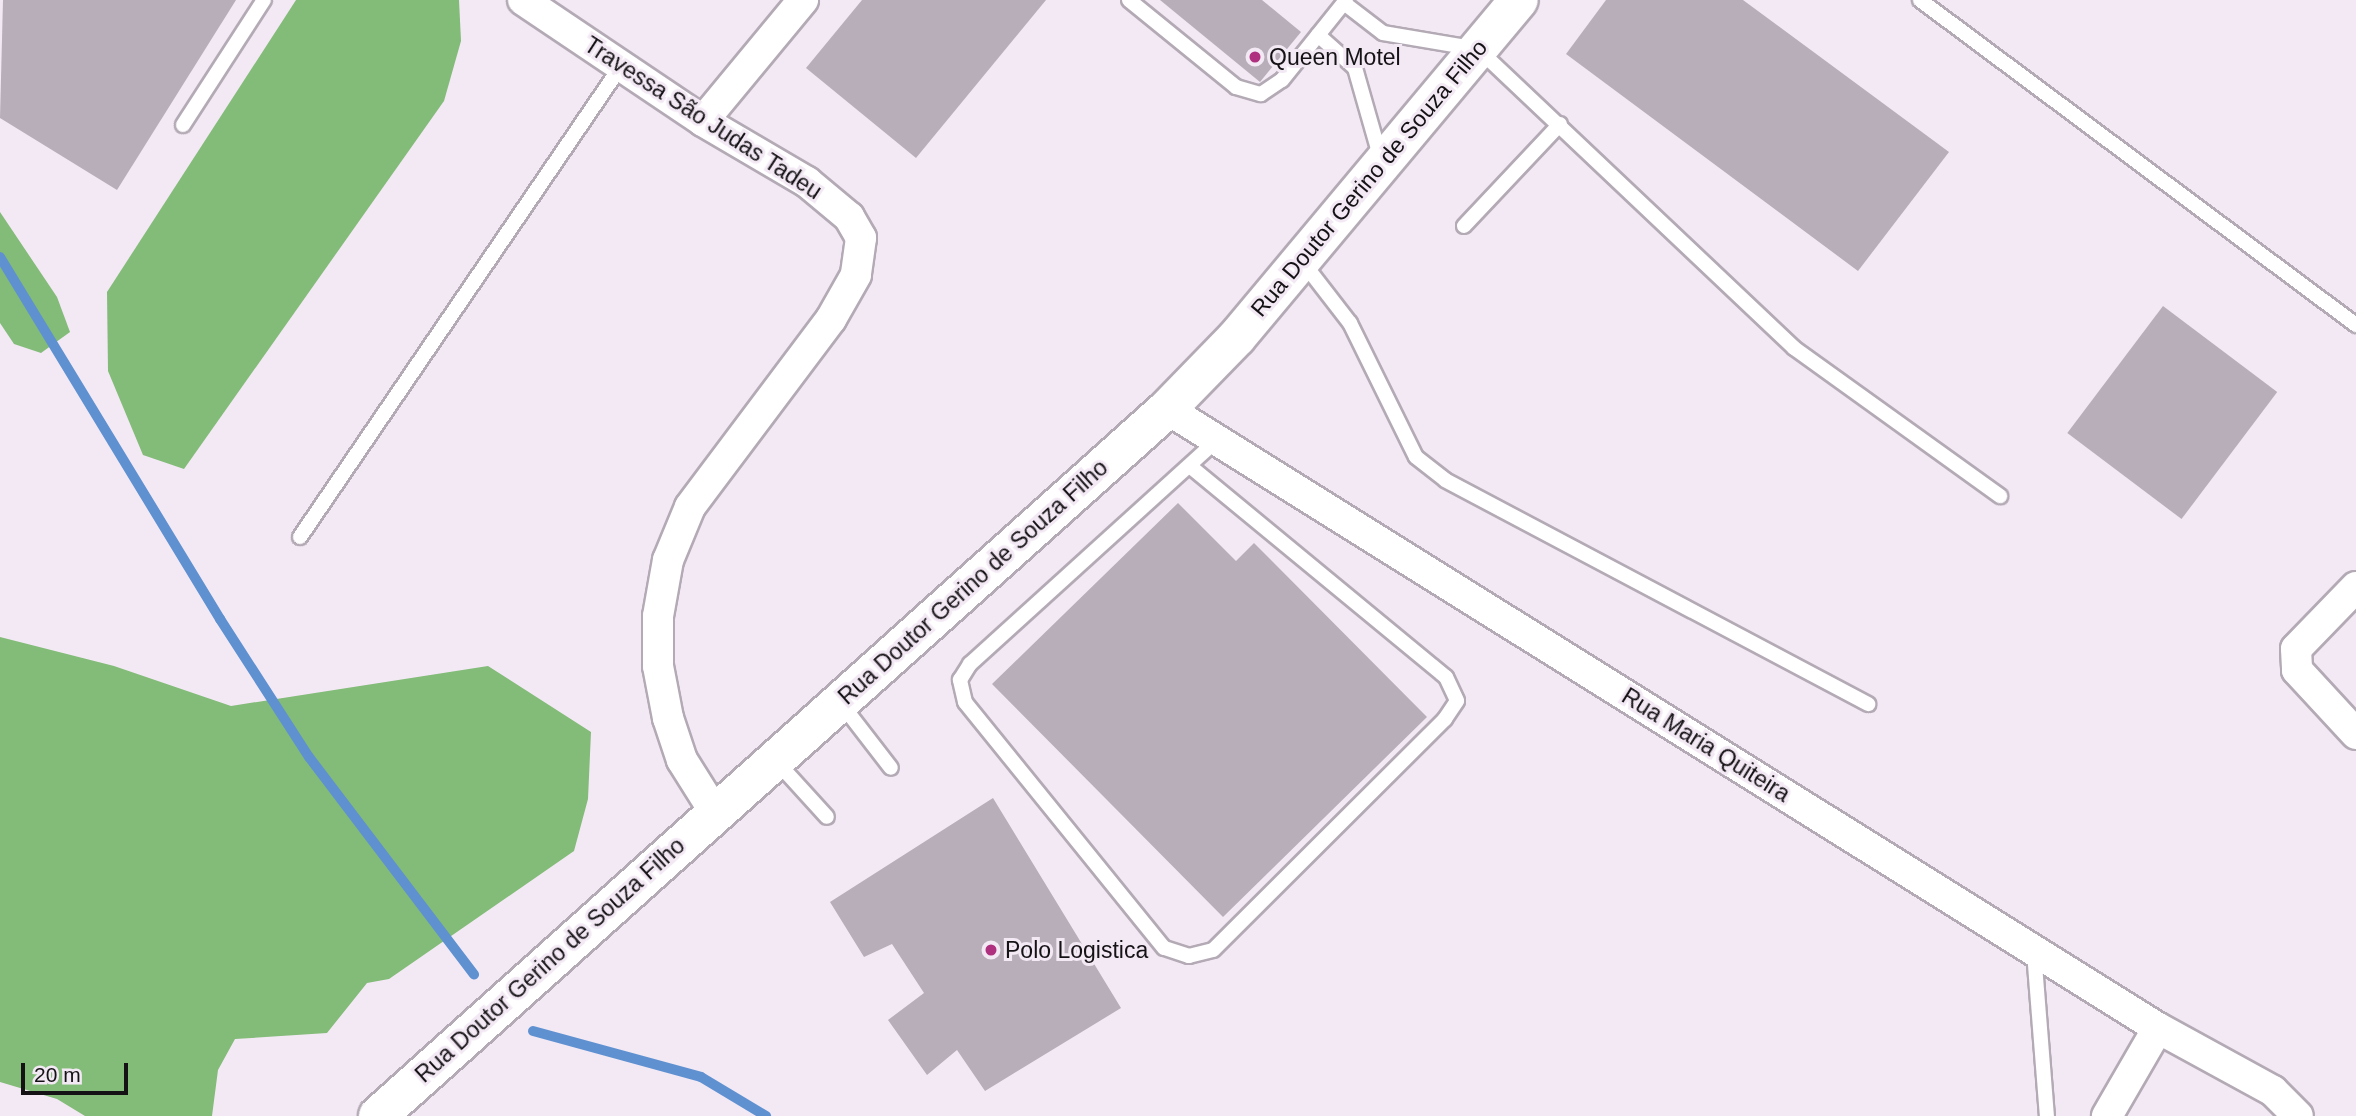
<!DOCTYPE html>
<html>
<head>
<meta charset="utf-8">
<style>
	body { margin:0 }
	#map { position:relative; width:2356px; height:1116px; overflow:hidden; background:#f3e9f5; font-family:Arial,sans-serif }
	div>[style] { position:absolute }
	[style*='--x'] { left:calc(var(--x)*1px); top:calc(var(--y)*1px); width:calc(var(--w)*1px); rotate:calc(var(--a)*1deg) }
	.forest>* { inset:0; background:#83bb78 }
	.stream>* { height:10px; margin:-5px; padding:0 5px; transform-origin:5px; border-radius:5px; background:#5f91d1 }
	.building>* { inset:0; background:#b7aeb9; transform-origin:0 0 }
	.roads { filter:drop-shadow(2px 0 #b3aab5) drop-shadow(-2px 0 #b3aab5) drop-shadow(0 2px #b3aab5) drop-shadow(0 -2px #b3aab5) }
	.lane>* { height:14px; margin:-7px; padding:0 7px; transform-origin:7px; border-radius:7px; background:#fff }
	.street>* { height:30px; margin:-15px; padding:0 15px; transform-origin:15px; border-radius:15px; background:#fff }
	.secondary>* { height:38px; margin:-19px; padding:0 19px; transform-origin:19px; border-radius:19px; background:#fff }
	.dots>* { width:19px; height:19px; translate:-50% -50%; box-sizing:border-box; border:4px solid #f3e9f5; border-radius:50% }
	span { translate:-50% -50%; white-space:nowrap; text-align:center; line-height:1.15; -webkit-text-stroke:6px #f3e9f5; paint-order:stroke }
	.poi-label { font-size:23px; color:#151215 }
	.left { translate:0 -50%; text-align:left }
	.street-label { font-size:23px; color:#151215 }
	.scale { position:absolute; left:21px; top:1063px; width:107px; height:32px; box-sizing:border-box; border:4px solid #151215; border-top:0; padding-left:9px; font-size:21px; line-height:24px; white-space:nowrap; color:#151215; -webkit-text-stroke:5px #f3e9f5; paint-order:stroke }
</style>
</head>
<body>
<div id="map">
	<div class="forest">
		<i style="clip-path:polygon(296px 0,459px 0,461px 41px,444px 101px,184px 469px,143px 455px,108px 371px,107px 292px)"></i>
		<i style="clip-path:polygon(0 212px,57px 297px,70px 332px,41px 353px,14px 344px,0 323px)"></i>
		<i style="clip-path:polygon(0 637px,114px 666px,231px 706px,488px 666px,591px 732px,588px 799px,574px 851px,389px 979px,367px 983px,327px 1033px,235px 1039px,218px 1070px,212px 1116px,85px 1116px,57px 1099px,0 1082px)"></i>
	</div>
	<div class="stream">
		<i style="--x:0;--y:257;--w:424;--a:58.7"></i>
		<i style="--x:220;--y:619;--w:164;--a:57.2"></i>
		<i style="--x:309;--y:757;--w:273;--a:52.8"></i>
		<i style="--x:533;--y:1031;--w:174;--a:15.3"></i>
		<i style="--x:701;--y:1077;--w:76;--a:31"></i>
	</div>
	<div class="building">
		<i style="clip-path:polygon(3px 0,236px 0,117px 190px,0 118px)"></i>
		<i style="clip-path:polygon(862px 0,1046px 0,916px 158px,806px 68px)"></i>
		<i style="clip-path:polygon(1160px 0,1262px 0,1301px 32px,1260px 82px)"></i>
		<i style="clip-path:polygon(1606px 0,1743px 0,1949px 152px,1858px 271px,1566px 54px)"></i>
		<i style="left:2163px;top:306px;width:143px;height:159px;rotate:37deg"></i>
		<i style="clip-path:polygon(1178px 503px,1236px 561px,1254px 543px,1427px 717px,1223px 917px,992px 684px)"></i>
		<i style="clip-path:polygon(993px 798px,1121px 1008px,985px 1091px,957px 1050px,927px 1075px,888px 1020px,924px 993px,892px 944px,864px 957px,830px 902px)"></i>
	</div>
	<div class="roads">
		<div class="lane">
			<i style="--x:1129;--y:0;--w:138;--a:39.1"></i>
			<i style="--x:1236;--y:87;--w:26;--a:16"></i>
			<i style="--x:1261;--y:94;--w:25;--a:-34"></i>
			<i style="--x:1282;--y:80;--w:102;--a:-51.3"></i>
			<i style="--x:1920;--y:0;--w:544;--a:36.7"></i>
			<i style="--x:1344;--y:3;--w:49;--a:37.6"></i>
			<i style="--x:1383;--y:33;--w:96;--a:9.6"></i>
			<i style="--x:1478;--y:49;--w:435;--a:43.4"></i>
			<i style="--x:1794;--y:348;--w:254;--a:35.7"></i>
			<i style="--x:1318;--y:35;--w:50;--a:41.7"></i>
			<i style="--x:1355;--y:68;--w:91;--a:74.1"></i>
			<i style="--x:183;--y:125;--w:149;--a:-57.1"></i>
			<i style="--x:1464;--y:226;--w:140;--a:-46.7"></i>
			<i style="--x:1302;--y:261;--w:78;--a:52.3"></i>
			<i style="--x:1350;--y:323;--w:149;--a:63.8"></i>
			<i style="--x:1416;--y:457;--w:37;--a:38"></i>
			<i style="--x:1445;--y:480;--w:479;--a:27.9"></i>
			<i style="--x:1191;--y:467;--w:330;--a:39.5"></i>
			<i style="--x:1446;--y:677;--w:26;--a:65"></i>
			<i style="--x:1457;--y:701;--w:22;--a:124"></i>
			<i style="--x:1445;--y:719;--w:327;--a:135.1"></i>
			<i style="--x:1213;--y:950;--w:25;--a:166"></i>
			<i style="--x:1189;--y:956;--w:26;--a:-162"></i>
			<i style="--x:1164;--y:948;--w:316;--a:-129"></i>
			<i style="--x:965;--y:702;--w:23;--a:-103"></i>
			<i style="--x:960;--y:680;--w:19;--a:-58"></i>
			<i style="--x:970;--y:664;--w:333;--a:-42.2"></i>
			<i style="--x:300;--y:537;--w:570;--a:-55.72"></i>
			<i style="--x:840;--y:702;--w:83;--a:52.3"></i>
			<i style="--x:777;--y:762;--w:74;--a:47.7"></i>
			<i style="--x:2034;--y:952;--w:165;--a:85.5"></i>
		</div>
		<div class="street">
			<i style="--x:523;--y:0;--w:217;--a:33.9"></i>
			<i style="--x:703;--y:121;--w:121;--a:30.4"></i>
			<i style="--x:807;--y:182;--w:55;--a:39.8"></i>
			<i style="--x:849;--y:217;--w:24;--a:60"></i>
			<i style="--x:861;--y:238;--w:37;--a:98"></i>
			<i style="--x:856;--y:275;--w:51;--a:119.6"></i>
			<i style="--x:831;--y:319;--w:235;--a:126.9"></i>
			<i style="--x:690;--y:507;--w:57;--a:112.5"></i>
			<i style="--x:668;--y:560;--w:57;--a:100.1"></i>
			<i style="--x:658;--y:616;--w:50;--a:90"></i>
			<i style="--x:658;--y:666;--w:53;--a:79.1"></i>
			<i style="--x:668;--y:718;--w:44;--a:71.6"></i>
			<i style="--x:682;--y:760;--w:60;--a:57.9"></i>
			<i style="--x:703;--y:121;--w:157;--a:-50.4"></i>
			<i style="--x:1167;--y:409;--w:1168;--a:31.99"></i>
			<i style="--x:2158;--y:1028;--w:102;--a:120.1"></i>
			<i style="--x:2356;--y:587;--w:86;--a:134.1"></i>
			<i style="--x:2296;--y:649;--w:21;--a:87"></i>
			<i style="--x:2297;--y:670;--w:87;--a:47.3"></i>
			<i style="--x:2158;--y:1028;--w:131;--a:28.7"></i>
			<i style="--x:2273;--y:1091;--w:35;--a:45"></i>
		</div>
		<div class="secondary">
			<i style="--x:378;--y:1116;--w:1059;--a:-41.86"></i>
			<i style="--x:1167;--y:409;--w:100;--a:-45.8"></i>
			<i style="--x:1237;--y:337;--w:439;--a:-50.1"></i>
		</div>
	</div>
	<div class="dots">
		<i style="left:1255px;top:57px;background:#af307e"></i>
		<i style="left:991px;top:950px;background:#af307e"></i>
	</div>
	<div class="poi-label">
		<span class="left" style="left:1269px;top:57px">Queen Motel</span>
		<span class="left" style="left:1005px;top:950px">Polo Logistica</span>
	</div>
	<div class="street-label">
		<span style="left:703px;top:118px;rotate:33deg">Travessa São Judas Tadeu</span>
		<span style="left:1369px;top:178px;rotate:-50deg">Rua Doutor Gerino de Souza Filho</span>
		<span style="left:973px;top:582px;rotate:-42deg">Rua Doutor Gerino de Souza Filho</span>
		<span style="left:1706px;top:745px;rotate:32deg">Rua Maria Quiteira</span>
		<span style="left:550px;top:960px;rotate:-42deg">Rua Doutor Gerino de Souza Filho</span>
	</div>
	<div class="scale">20 m</div>
</div>
</body>
</html>
